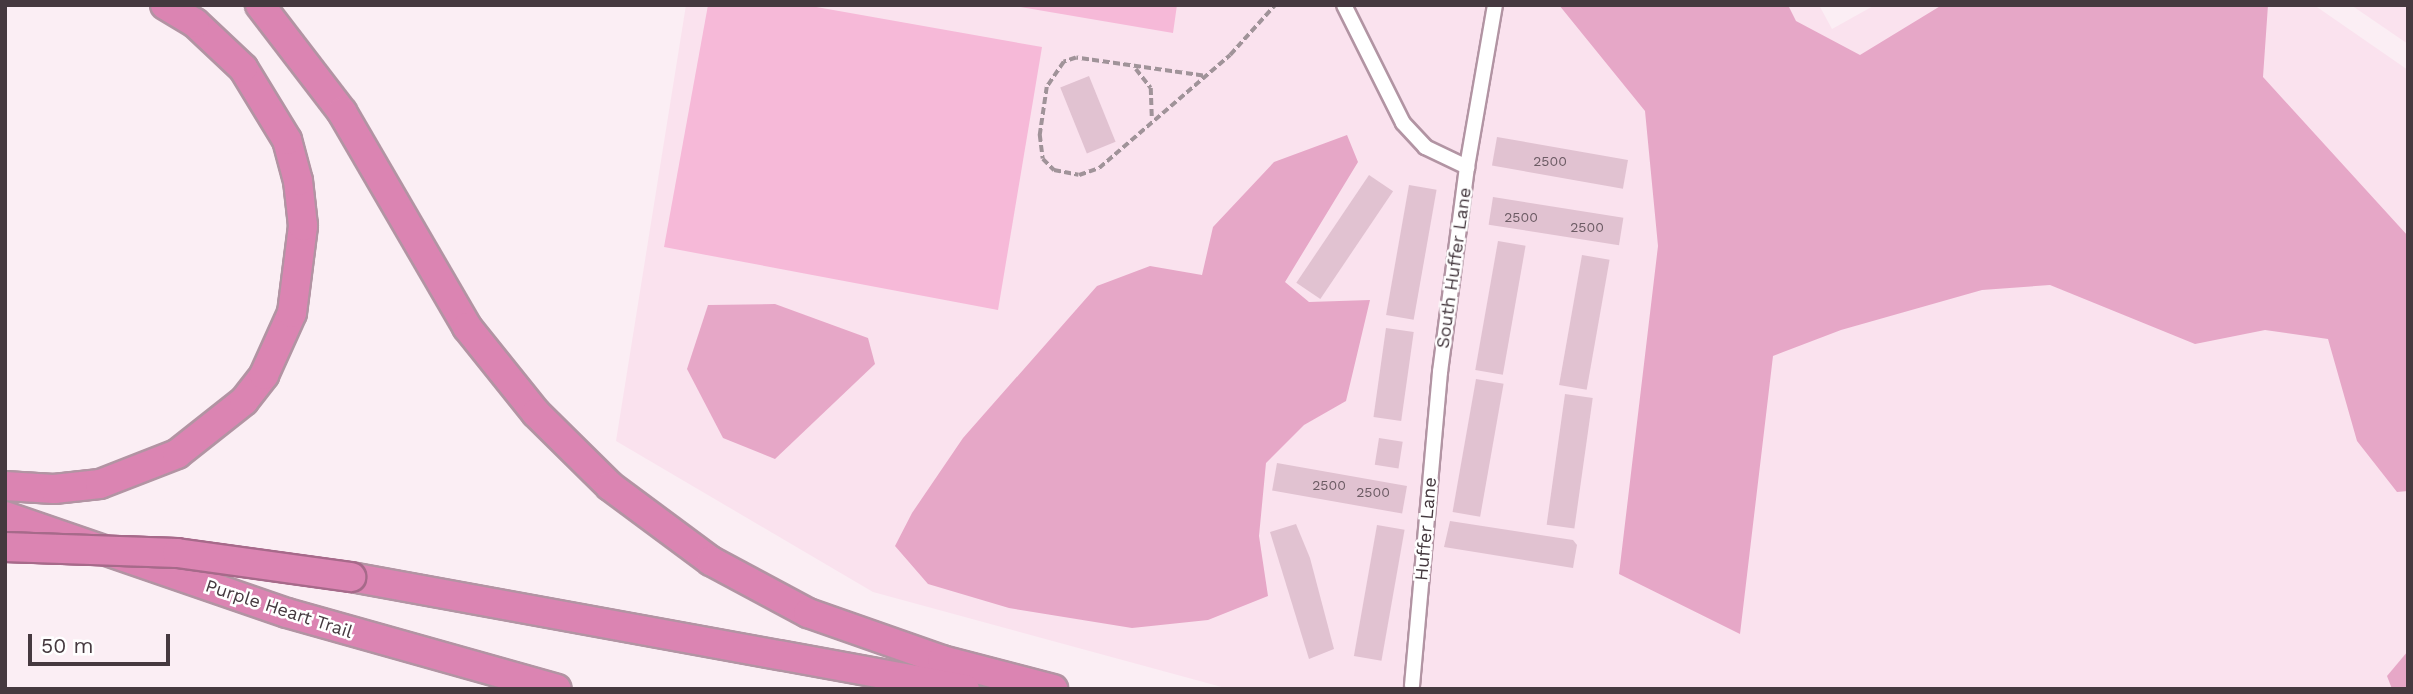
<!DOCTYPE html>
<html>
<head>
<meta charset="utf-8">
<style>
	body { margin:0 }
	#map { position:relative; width:2413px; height:694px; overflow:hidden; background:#fbeef4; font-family:"Work Sans",sans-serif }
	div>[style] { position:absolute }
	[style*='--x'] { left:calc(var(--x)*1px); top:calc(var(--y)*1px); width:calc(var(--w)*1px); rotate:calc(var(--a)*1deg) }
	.built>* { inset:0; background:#fae2ee }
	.green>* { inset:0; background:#f6b9d8 }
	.forest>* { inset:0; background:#e6a7c7 }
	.building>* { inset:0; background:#e1c2d1; transform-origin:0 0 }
	.path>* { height:3.5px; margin-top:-1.75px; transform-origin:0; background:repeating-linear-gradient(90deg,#a09399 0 7px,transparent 0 10.5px) }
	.roads { filter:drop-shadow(2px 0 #b294a3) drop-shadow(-2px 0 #b294a3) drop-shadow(0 2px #b294a3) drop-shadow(0 -2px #b294a3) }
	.street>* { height:14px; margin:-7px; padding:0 7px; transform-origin:7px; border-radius:7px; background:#fff }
	.highway>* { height:28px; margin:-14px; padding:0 14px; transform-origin:14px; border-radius:14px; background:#db84b2 }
	.bridges { filter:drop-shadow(2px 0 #a66a8a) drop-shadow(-2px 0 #a66a8a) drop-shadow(0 2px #a66a8a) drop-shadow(0 -2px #a66a8a) }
	.highway-bridge>* { height:28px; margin:-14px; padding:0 14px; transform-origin:14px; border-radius:14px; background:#db84b2 }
	span { translate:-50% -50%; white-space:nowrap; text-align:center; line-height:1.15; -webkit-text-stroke:5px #fff; paint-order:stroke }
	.number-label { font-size:14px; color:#6c5b64 }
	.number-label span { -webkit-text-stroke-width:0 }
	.street-label { font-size:18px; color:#45393f }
	.frame { position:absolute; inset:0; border:7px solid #45393f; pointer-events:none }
	.scale { position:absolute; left:28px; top:634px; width:142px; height:32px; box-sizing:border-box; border:4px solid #45393f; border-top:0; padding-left:9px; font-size:21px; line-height:24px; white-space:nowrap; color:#45393f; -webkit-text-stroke:5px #fff; paint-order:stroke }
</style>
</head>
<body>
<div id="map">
	<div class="built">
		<i style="clip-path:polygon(686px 5px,1819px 5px,1832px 29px,1875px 5px,2314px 5px,2408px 70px,2408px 689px,1229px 689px,873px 592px,616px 441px)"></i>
		<i style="clip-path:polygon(2351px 5px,2408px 5px,2408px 44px)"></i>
	</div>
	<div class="green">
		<i style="clip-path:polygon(708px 5px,805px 5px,1042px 47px,998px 310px,664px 247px)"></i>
		<i style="clip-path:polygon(1009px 5px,1177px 5px,1173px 33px)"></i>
	</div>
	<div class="forest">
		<i style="clip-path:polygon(1559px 5px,1788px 5px,1796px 21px,1860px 55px,1942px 5px,2268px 5px,2263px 77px,2408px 236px,2408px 491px,2397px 492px,2357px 441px,2328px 339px,2265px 330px,2195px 344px,2050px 285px,1982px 290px,1841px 330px,1773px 356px,1740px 634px,1619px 574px,1658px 246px,1645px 111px)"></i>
		<i style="clip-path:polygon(1347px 135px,1358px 162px,1285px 282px,1309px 302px,1370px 300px,1346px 401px,1304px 425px,1266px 463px,1259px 536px,1268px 596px,1208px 620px,1132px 628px,1009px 608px,928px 584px,895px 546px,912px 513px,963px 438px,1097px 286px,1150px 266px,1202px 275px,1213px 227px,1274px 162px)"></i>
		<i style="clip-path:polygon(775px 304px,868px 338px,875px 364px,775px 459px,723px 438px,687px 369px,708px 305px)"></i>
		<i style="clip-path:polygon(2408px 651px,2408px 689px,2392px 689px,2387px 676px)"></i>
	</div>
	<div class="building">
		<i style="left:1089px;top:76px;width:71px;height:31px;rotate:68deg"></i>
		<i style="left:1497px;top:137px;width:133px;height:29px;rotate:10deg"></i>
		<i style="left:1369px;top:175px;width:29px;height:130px;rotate:34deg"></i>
		<i style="left:1409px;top:185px;width:28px;height:132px;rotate:10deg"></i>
		<i style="left:1493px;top:197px;width:132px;height:28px;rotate:9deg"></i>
		<i style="left:1498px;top:241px;width:28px;height:131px;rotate:10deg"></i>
		<i style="left:1582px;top:255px;width:28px;height:132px;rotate:10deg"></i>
		<i style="left:1386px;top:328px;width:28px;height:90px;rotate:8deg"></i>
		<i style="left:1476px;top:379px;width:28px;height:135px;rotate:10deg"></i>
		<i style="left:1565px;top:394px;width:28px;height:132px;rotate:8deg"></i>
		<i style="left:1379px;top:438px;width:24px;height:27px;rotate:9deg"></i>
		<i style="left:1277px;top:463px;width:132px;height:28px;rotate:10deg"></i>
		<i style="clip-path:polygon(1450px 521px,1573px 540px,1577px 545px,1573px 568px,1444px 547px)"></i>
		<i style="clip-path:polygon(1296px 524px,1310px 558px,1334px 649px,1309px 659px,1270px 532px)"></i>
		<i style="left:1377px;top:525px;width:28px;height:133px;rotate:10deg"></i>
	</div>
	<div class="path">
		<i style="--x:1136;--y:69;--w:24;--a:52"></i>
		<i style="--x:1151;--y:88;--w:31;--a:88"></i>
		<i style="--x:1203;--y:76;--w:128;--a:-171.9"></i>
		<i style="--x:1076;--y:58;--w:13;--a:162"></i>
		<i style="--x:1064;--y:62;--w:30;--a:124"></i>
		<i style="--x:1047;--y:87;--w:49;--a:98.3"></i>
		<i style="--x:1040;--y:135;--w:24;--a:83"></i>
		<i style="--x:1043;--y:159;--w:16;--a:45"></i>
		<i style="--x:1054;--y:170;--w:25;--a:11"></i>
		<i style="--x:1079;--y:175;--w:21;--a:-19"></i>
		<i style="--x:1099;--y:168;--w:173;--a:-40.8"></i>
		<i style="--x:1230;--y:55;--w:67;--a:-48"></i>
	</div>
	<div class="roads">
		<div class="street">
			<i style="--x:1344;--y:5;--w:132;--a:63.4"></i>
			<i style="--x:1403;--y:123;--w:33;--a:47"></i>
			<i style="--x:1425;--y:147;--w:47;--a:25.5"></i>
			<i style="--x:1467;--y:167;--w:207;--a:97.5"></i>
			<i style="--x:1440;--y:372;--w:315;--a:95.1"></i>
			<i style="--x:1467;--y:167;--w:164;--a:-80.2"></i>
		</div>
		<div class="highway">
			<i style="--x:260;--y:5;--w:135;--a:52.5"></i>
			<i style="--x:342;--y:112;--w:249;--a:59.8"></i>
			<i style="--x:467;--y:327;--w:110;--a:51.3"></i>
			<i style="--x:536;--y:413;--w:104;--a:44.6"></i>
			<i style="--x:610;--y:486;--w:126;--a:36.6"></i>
			<i style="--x:711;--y:561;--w:110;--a:28.2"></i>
			<i style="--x:808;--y:613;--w:142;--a:19.3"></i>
			<i style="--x:942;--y:660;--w:115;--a:14.6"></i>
			<i style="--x:5;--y:486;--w:49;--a:3.5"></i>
			<i style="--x:54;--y:489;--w:46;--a:-6.2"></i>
			<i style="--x:100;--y:484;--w:83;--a:-21.3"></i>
			<i style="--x:177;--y:454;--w:85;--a:-38.3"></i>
			<i style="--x:244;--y:401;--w:33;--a:-52"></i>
			<i style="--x:264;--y:375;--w:68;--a:-65.7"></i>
			<i style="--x:292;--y:313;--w:88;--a:-82.8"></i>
			<i style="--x:303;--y:226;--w:45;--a:-96.3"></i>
			<i style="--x:298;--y:181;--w:42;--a:-105"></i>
			<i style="--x:287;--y:140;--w:84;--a:-121.4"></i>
			<i style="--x:243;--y:68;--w:66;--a:-136.8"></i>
			<i style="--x:195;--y:23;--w:35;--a:-149"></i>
			<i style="--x:5;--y:516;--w:298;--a:19"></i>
			<i style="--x:287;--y:613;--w:280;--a:15.7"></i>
			<i style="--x:351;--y:577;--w:624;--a:10.34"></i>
		</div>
	</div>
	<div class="bridges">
		<div class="highway-bridge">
			<i style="--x:5;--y:547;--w:172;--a:2"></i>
			<i style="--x:177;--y:553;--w:176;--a:7.9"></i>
		</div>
	</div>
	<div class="number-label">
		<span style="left:1550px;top:161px">2500</span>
		<span style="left:1521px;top:217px">2500</span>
		<span style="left:1587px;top:227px">2500</span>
		<span style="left:1329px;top:485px">2500</span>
		<span style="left:1373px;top:492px">2500</span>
	</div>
	<div class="street-label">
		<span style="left:1454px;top:268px;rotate:-82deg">South Huffer Lane</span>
		<span style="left:1426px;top:529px;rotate:-85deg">Huffer Lane</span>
		<span style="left:279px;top:609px;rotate:18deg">Purple Heart Trail</span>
	</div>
	<div class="frame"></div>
	<div class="scale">50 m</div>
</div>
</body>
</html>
